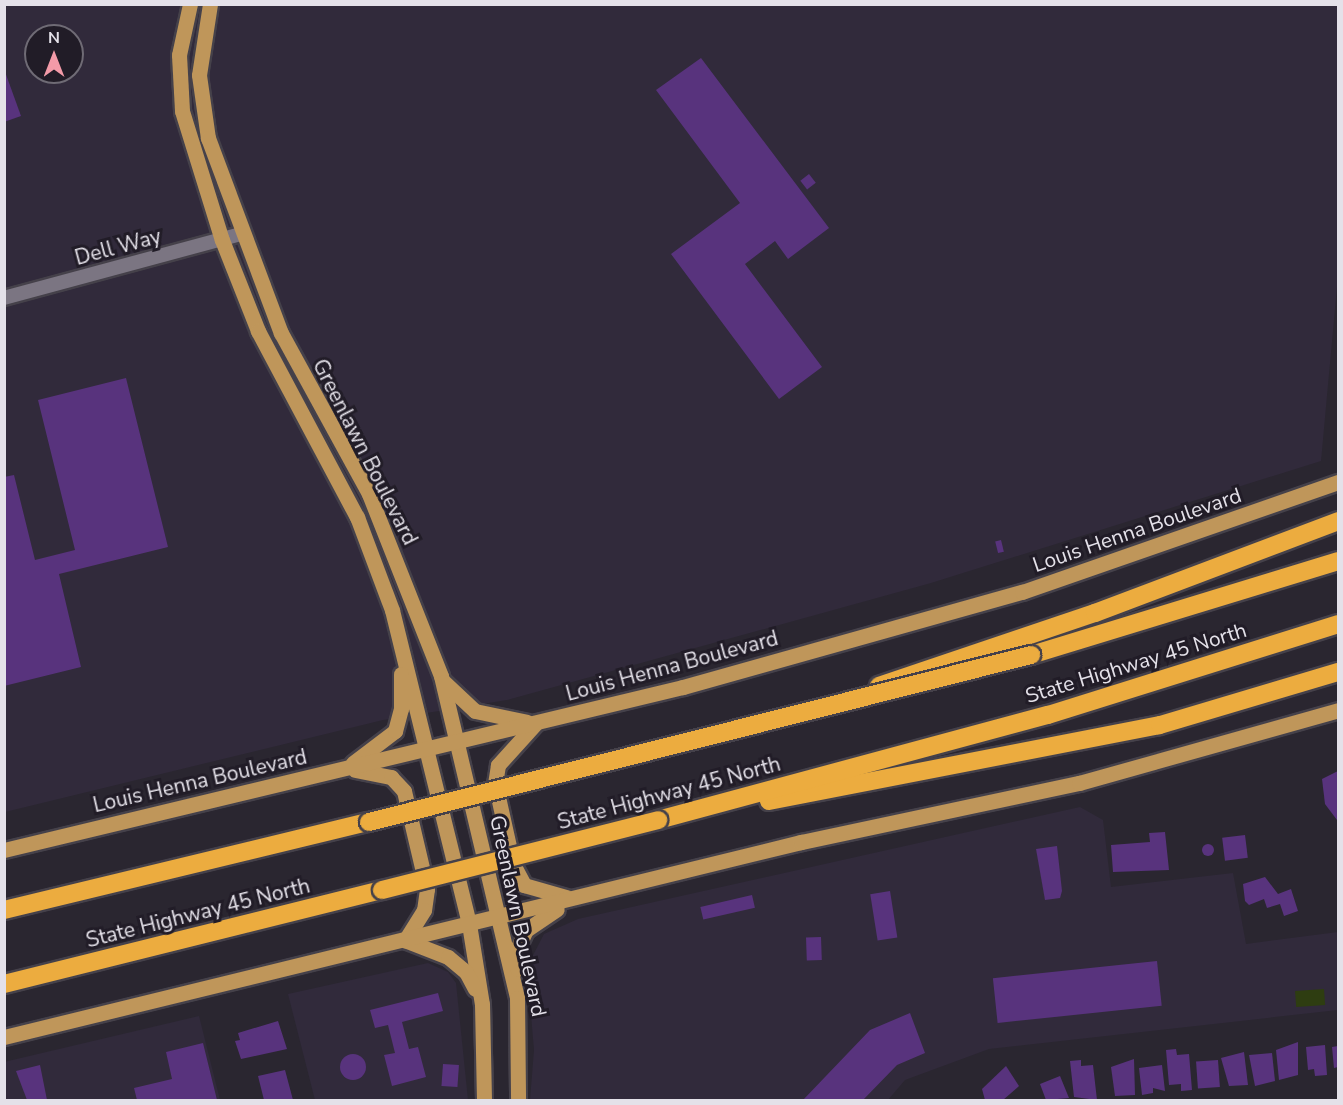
<!DOCTYPE html>
<html>
<head>
<meta charset="utf-8">
<style>
	body { margin:0 }
	#map { position:relative; width:1343px; height:1105px; overflow:hidden; background:#2a2630; font-family:"Nunito Sans",sans-serif }
	div>[style] { position:absolute }
	[style*='--x'] { left:calc(var(--x)*1px); top:calc(var(--y)*1px); width:calc(var(--w)*1px); rotate:calc(var(--a)*1deg) }
	.built>* { inset:0; background:#312a3b }
	.green>* { inset:0; background:#2e3d11; transform-origin:0 0 }
	.building>* { inset:0; background:#58337d; transform-origin:0 0 }
	.round { border-radius:50% }
	.roads { filter:drop-shadow(2px 0 #45414a) drop-shadow(-2px 0 #45414a) drop-shadow(0 2px #45414a) drop-shadow(0 -2px #45414a) }
	.minor>* { height:14px; margin:-7px; padding:0 7px; transform-origin:7px; border-radius:7px; background:#7b7582 }
	.major>* { height:15px; margin:-7.5px; padding:0 7.5px; transform-origin:7.5px; border-radius:7.5px; background:#bf965a }
	.highway>* { height:18px; margin:-9px; padding:0 9px; transform-origin:9px; border-radius:9px; background:#ecac3f }
	.bridges { filter:drop-shadow(2px 0 #45414a) drop-shadow(-2px 0 #45414a) drop-shadow(0 2px #45414a) drop-shadow(0 -2px #45414a) }
	.highway-bridge>* { height:18px; margin:-9px; padding:0 9px; transform-origin:9px; border-radius:9px; background:#ecac3f }
	span { translate:-50% -50%; white-space:nowrap; text-align:center; line-height:1.15; -webkit-text-stroke:6px #211c27; paint-order:stroke }
	.street-label { font-size:21px; color:#e4e1e9 }
	.frame { position:absolute; inset:0; border:6px solid #e4e1e9; pointer-events:none }
	.north { position:absolute; left:24px; top:24px; width:60px; height:60px; box-sizing:border-box; background:#211c27; border:2px solid #6f6b75; border-radius:50%; rotate:0deg; font-size:16px; font-weight:700; line-height:24px; text-align:center; color:#e4e1e9 }
	.north::after { content:''; display:block; margin:auto; width:21px; height:27px; background:#f39aa8; clip-path:polygon(50% 0,100% 100%,50% 72%,0 100%) }
</style>
</head>
<body>
<div id="map">
	<div class="built">
		<i style="clip-path:polygon(evenodd,4px 5px,1338px 5px,1338px 276px,1321px 461px,931px 583px,507px 700px,383px 720px,5px 812px,4px 5px,36px 36px,72px 36px,72px 72px,36px 72px,36px 36px)"></i>
		<i style="clip-path:polygon(1080px 807px,1103px 820px,1111px 887px,1233px 873px,1246px 944px,1338px 932px,1338px 1010px,989px 1049px,905px 1080px,888px 1100px,530px 1100px,534px 1050px,527px 967px,544px 934px,578px 919px)"></i>
		<i style="clip-path:polygon(428px 963px,448px 972px,456px 983px,468px 1100px,315px 1100px,288px 994px)"></i>
		<i style="clip-path:polygon(199px 1016px,220px 1100px,5px 1100px,4px 1062px)"></i>
	</div>
	<div class="green">
		<i style="left:1324px;top:989px;width:16px;height:29px;rotate:86deg"></i>
	</div>
	<div class="building">
		<i style="clip-path:polygon(701px 58px,829px 228px,788px 259px,775px 241px,745px 264px,822px 367px,779px 399px,671px 254px,740px 203px,656px 90px)"></i>
		<i style="clip-path:polygon(4px 69px,21px 116px,4px 122px)"></i>
		<i style="left:809px;top:174px;width:11px;height:11px;rotate:52deg"></i>
		<i style="clip-path:polygon(126px 378px,168px 547px,59px 574px,81px 667px,4px 686px,4px 477px,14px 475px,35px 560px,75px 550px,38px 400px)"></i>
		<i style="left:1001px;top:540px;width:12px;height:6px;rotate:76deg"></i>
		<i style="clip-path:polygon(1338px 771px,1338px 819px,1337px 820px,1325px 804px,1322px 779px)"></i>
		<i style="clip-path:polygon(1165px 832px,1169px 870px,1113px 872px,1111px 845px,1150px 842px,1149px 833px)"></i>
		<i style="left:1245px;top:835px;width:23px;height:23px;rotate:83deg"></i>
		<i class="round" style="left:1202px;top:844px;width:12px;height:12px"></i>
		<i style="clip-path:polygon(1057px 846px,1062px 891px,1060px 898px,1045px 900px,1036px 849px)"></i>
		<i style="clip-path:polygon(1265px 877px,1278px 894px,1291px 889px,1298px 911px,1284px 916px,1280px 904px,1267px 908px,1264px 899px,1249px 905px,1245px 901px,1243px 884px)"></i>
		<i style="left:890px;top:891px;width:47px;height:20px;rotate:81deg"></i>
		<i style="left:752px;top:895px;width:13px;height:53px;rotate:77deg"></i>
		<i style="left:821px;top:937px;width:23px;height:15px;rotate:88deg"></i>
		<i style="left:1157px;top:961px;width:45px;height:165px;rotate:84deg"></i>
		<i style="clip-path:polygon(438px 993px,443px 1011px,402px 1022px,409px 1049px,418px 1047px,426px 1077px,392px 1086px,384px 1055px,395px 1053px,388px 1025px,375px 1028px,370px 1010px)"></i>
		<i style="clip-path:polygon(910px 1013px,925px 1053px,897px 1065px,863px 1100px,803px 1100px,870px 1030px)"></i>
		<i style="clip-path:polygon(278px 1021px,287px 1049px,241px 1059px,235px 1041px,240px 1040px,238px 1033px)"></i>
		<i style="clip-path:polygon(1298px 1042px,1298px 1075px,1279px 1080px,1276px 1050px)"></i>
		<i style="clip-path:polygon(203px 1043px,217px 1100px,137px 1100px,134px 1088px,172px 1079px,166px 1052px)"></i>
		<i style="clip-path:polygon(1325px 1045px,1327px 1075px,1315px 1076px,1314px 1069px,1308px 1070px,1306px 1047px)"></i>
		<i style="clip-path:polygon(1338px 1046px,1338px 1067px,1334px 1068px,1332px 1047px)"></i>
		<i style="clip-path:polygon(1176px 1049px,1177px 1055px,1189px 1054px,1192px 1090px,1181px 1091px,1181px 1084px,1169px 1085px,1166px 1050px)"></i>
		<i style="clip-path:polygon(1244px 1052px,1248px 1085px,1229px 1086px,1221px 1058px)"></i>
		<i style="clip-path:polygon(1272px 1053px,1275px 1081px,1255px 1086px,1249px 1055px)"></i>
		<i class="round" style="left:340px;top:1054px;width:26px;height:26px"></i>
		<i style="clip-path:polygon(1134px 1059px,1135px 1095px,1115px 1096px,1111px 1067px)"></i>
		<i style="clip-path:polygon(1081px 1060px,1081px 1066px,1093px 1065px,1097px 1100px,1074px 1097px,1070px 1061px)"></i>
		<i style="left:1218px;top:1060px;width:27px;height:22px;rotate:86deg"></i>
		<i style="left:443px;top:1064px;width:16px;height:22px;rotate:4deg"></i>
		<i style="clip-path:polygon(40px 1065px,47px 1100px,27px 1100px,16px 1071px)"></i>
		<i style="clip-path:polygon(1162px 1065px,1165px 1091px,1153px 1088px,1153px 1093px,1142px 1095px,1139px 1068px)"></i>
		<i style="clip-path:polygon(1006px 1066px,1019px 1086px,1003px 1100px,985px 1100px,982px 1089px)"></i>
		<i style="clip-path:polygon(285px 1070px,293px 1100px,264px 1100px,258px 1076px)"></i>
		<i style="clip-path:polygon(1060px 1076px,1069px 1098px,1046px 1100px,1040px 1084px)"></i>
	</div>
	<div class="roads">
		<div class="minor">
			<i style="--x:4;--y:298;--w:245;--a:-15.1"></i>
		</div>
		<div class="major">
			<i style="--x:190;--y:4;--w:52;--a:102.2"></i>
			<i style="--x:179;--y:55;--w:56;--a:86.9"></i>
			<i style="--x:182;--y:111;--w:135;--a:72.8"></i>
			<i style="--x:222;--y:240;--w:98;--a:68.4"></i>
			<i style="--x:258;--y:331;--w:211;--a:62"></i>
			<i style="--x:357;--y:517;--w:99;--a:69.4"></i>
			<i style="--x:392;--y:610;--w:323;--a:76.2"></i>
			<i style="--x:469;--y:924;--w:81;--a:80.8"></i>
			<i style="--x:482;--y:1004;--w:96;--a:88.8"></i>
			<i style="--x:210;--y:4;--w:72;--a:98.8"></i>
			<i style="--x:199;--y:75;--w:64;--a:81.9"></i>
			<i style="--x:208;--y:138;--w:208;--a:69.5"></i>
			<i style="--x:281;--y:333;--w:183;--a:61.3"></i>
			<i style="--x:369;--y:494;--w:196;--a:68.4"></i>
			<i style="--x:441;--y:676;--w:331;--a:76.7"></i>
			<i style="--x:517;--y:998;--w:102;--a:89.4"></i>
			<i style="--x:444;--y:682;--w:42;--a:43.1"></i>
			<i style="--x:475;--y:711;--w:53;--a:11.9"></i>
			<i style="--x:536;--y:723;--w:57;--a:132.1"></i>
			<i style="--x:498;--y:765;--w:18;--a:99"></i>
			<i style="--x:495;--y:783;--w:83;--a:77.5"></i>
			<i style="--x:513;--y:864;--w:24;--a:62"></i>
			<i style="--x:524;--y:885;--w:44;--a:15.9"></i>
			<i style="--x:353;--y:763;--w:53;--a:-37.3"></i>
			<i style="--x:395;--y:731;--w:23;--a:-75"></i>
			<i style="--x:401;--y:709;--w:35;--a:-90"></i>
			<i style="--x:355;--y:770;--w:37;--a:11"></i>
			<i style="--x:391;--y:777;--w:19;--a:47"></i>
			<i style="--x:404;--y:791;--w:101;--a:76.8"></i>
			<i style="--x:427;--y:889;--w:21;--a:98"></i>
			<i style="--x:424;--y:910;--w:36;--a:122"></i>
			<i style="--x:4;--y:850;--w:698;--a:-13.5"></i>
			<i style="--x:683;--y:687;--w:352;--a:-15.7"></i>
			<i style="--x:1022;--y:592;--w:335;--a:-19.2"></i>
			<i style="--x:407;--y:941;--w:44;--a:21.3"></i>
			<i style="--x:448;--y:957;--w:23;--a:40"></i>
			<i style="--x:466;--y:972;--w:19;--a:62"></i>
			<i style="--x:517;--y:969;--w:20;--a:-90"></i>
			<i style="--x:517;--y:949;--w:21;--a:-65"></i>
			<i style="--x:526;--y:930;--w:37;--a:-34"></i>
			<i style="--x:4;--y:1037;--w:821;--a:-13.75"></i>
			<i style="--x:801;--y:842;--w:284;--a:-12"></i>
			<i style="--x:1079;--y:783;--w:269;--a:-15.7"></i>
		</div>
		<div class="highway">
			<i style="--x:1031;--y:655;--w:321;--a:-17"></i>
			<i style="--x:879;--y:686;--w:228;--a:-18.7"></i>
			<i style="--x:1095;--y:613;--w:260;--a:-20.7"></i>
			<i style="--x:769;--y:801;--w:398;--a:-11"></i>
			<i style="--x:1160;--y:725;--w:186;--a:-16.6"></i>
			<i style="--x:658;--y:820;--w:404;--a:-15.1"></i>
			<i style="--x:1048;--y:715;--w:304;--a:-17.4"></i>
			<i style="--x:4;--y:910;--w:375;--a:-13.6"></i>
			<i style="--x:4;--y:984;--w:390;--a:-14"></i>
		</div>
	</div>
	<div class="bridges">
		<div class="highway-bridge">
			<i style="--x:369;--y:822;--w:683;--a:-14.16"></i>
			<i style="--x:382;--y:890;--w:285;--a:-14.2"></i>
		</div>
	</div>
	<div class="street-label">
		<span style="left:118px;top:247px;rotate:-15deg">Dell Way</span>
		<span style="left:365px;top:452px;rotate:63deg">Greenlawn Boulevard</span>
		<span style="left:1137px;top:530px;rotate:-19deg">Louis Henna Boulevard</span>
		<span style="left:1136px;top:663px;rotate:-17deg">State Highway 45 North</span>
		<span style="left:672px;top:666px;rotate:-15deg">Louis Henna Boulevard</span>
		<span style="left:200px;top:781px;rotate:-13deg">Louis Henna Boulevard</span>
		<span style="left:669px;top:793px;rotate:-15deg">State Highway 45 North</span>
		<span style="left:198px;top:913px;rotate:-14deg">State Highway 45 North</span>
		<span style="left:518px;top:916px;rotate:78deg">Greenlawn Boulevard</span>
	</div>
	<div class="frame"></div>
	<div class="north">N</div>
</div>
</body>
</html>
